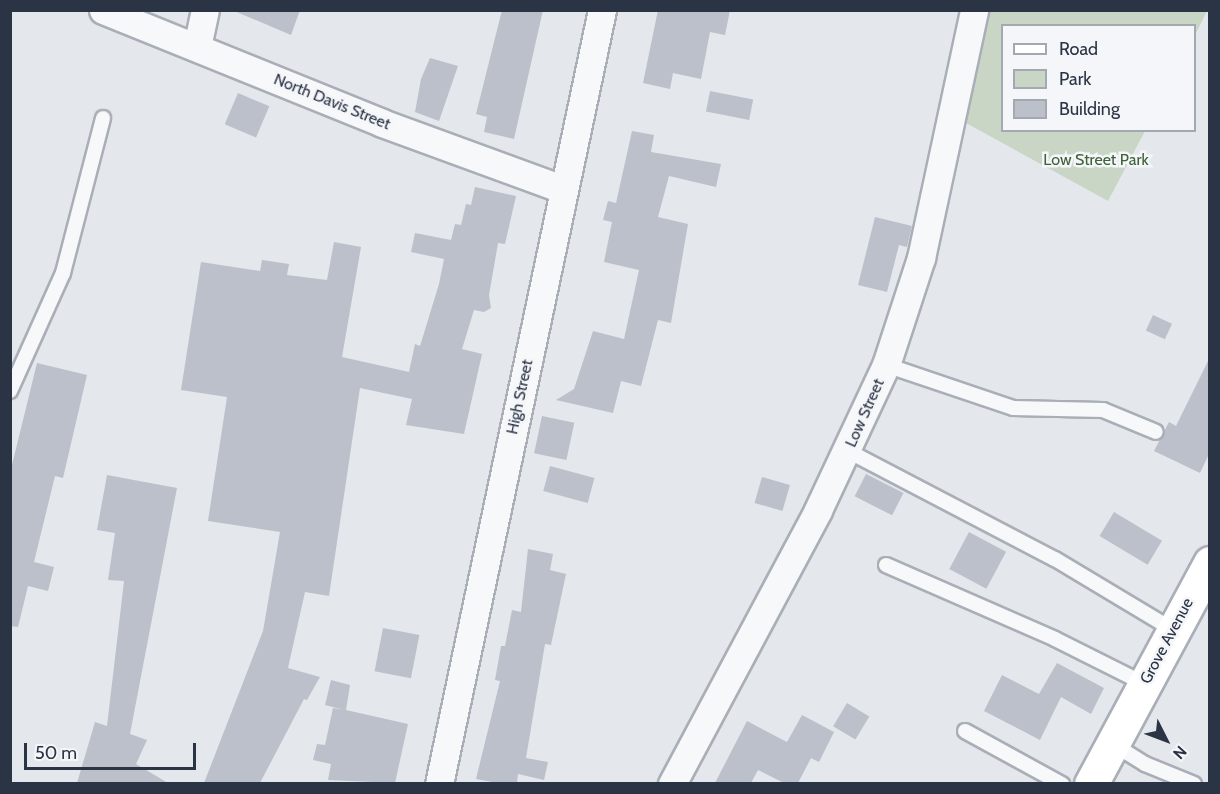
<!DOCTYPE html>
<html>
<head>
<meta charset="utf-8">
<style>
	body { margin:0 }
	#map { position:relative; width:1220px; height:794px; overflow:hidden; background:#e4e7ec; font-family:Cabin,sans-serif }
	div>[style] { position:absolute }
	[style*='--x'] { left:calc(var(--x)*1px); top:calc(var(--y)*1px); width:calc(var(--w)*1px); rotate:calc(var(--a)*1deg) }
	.green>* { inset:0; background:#c9d6c5 }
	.building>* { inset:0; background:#bbc0ca; transform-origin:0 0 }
	.roads { filter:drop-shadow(2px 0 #a9aeb7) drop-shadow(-2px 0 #a9aeb7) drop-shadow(0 2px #a9aeb7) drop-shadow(0 -2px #a9aeb7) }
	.service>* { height:14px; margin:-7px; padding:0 7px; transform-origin:7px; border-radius:7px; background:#f7f8fa }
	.minor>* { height:27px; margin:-13.5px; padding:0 13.5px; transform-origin:13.5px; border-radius:13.5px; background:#f7f8fa }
	.secondary>* { height:33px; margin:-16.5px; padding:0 16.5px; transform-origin:16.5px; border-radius:16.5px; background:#fff }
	span { translate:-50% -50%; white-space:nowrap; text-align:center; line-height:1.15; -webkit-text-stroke:5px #f4f6f9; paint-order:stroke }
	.street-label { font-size:16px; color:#2b3445 }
	.park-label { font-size:16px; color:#3f6138 }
	.frame { position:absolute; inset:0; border:12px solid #2b3445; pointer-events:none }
	.legend { position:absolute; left:1001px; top:24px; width:195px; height:108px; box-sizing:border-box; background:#f4f6f9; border:2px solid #a4a8b1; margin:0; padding:8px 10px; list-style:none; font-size:18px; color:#2b3445 }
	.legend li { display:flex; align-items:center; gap:12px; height:30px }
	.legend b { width:30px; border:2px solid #a4a8b1 }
	.north { position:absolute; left:1136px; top:710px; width:60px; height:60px; -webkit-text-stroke:4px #f4f6f9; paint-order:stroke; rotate:132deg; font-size:16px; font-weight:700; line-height:24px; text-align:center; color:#2b3445 }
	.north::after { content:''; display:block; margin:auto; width:21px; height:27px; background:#2b3445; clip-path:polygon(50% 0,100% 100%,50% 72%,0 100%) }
	.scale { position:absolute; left:24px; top:743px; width:172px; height:27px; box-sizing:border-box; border:3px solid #2b3445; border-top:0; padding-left:8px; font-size:18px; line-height:21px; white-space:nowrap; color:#2b3445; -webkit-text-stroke:4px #f4f6f9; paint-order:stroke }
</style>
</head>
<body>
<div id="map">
	<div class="green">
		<i style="clip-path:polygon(990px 11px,1207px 11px,1195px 35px,1194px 26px,1002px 26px,1002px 130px,1145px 131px,1108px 201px,966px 123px)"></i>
	</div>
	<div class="building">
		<i style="clip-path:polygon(232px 10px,300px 10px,291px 35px)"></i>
		<i style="clip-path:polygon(502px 10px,543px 10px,514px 139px,484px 132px,487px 117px,476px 114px)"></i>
		<i style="clip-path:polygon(658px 10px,730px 10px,725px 35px,710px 32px,701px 79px,673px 73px,670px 89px,643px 83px)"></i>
		<i style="clip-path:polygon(430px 58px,458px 66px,439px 121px,415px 112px,421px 79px)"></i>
		<i style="left:710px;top:91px;width:44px;height:21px;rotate:11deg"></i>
		<i style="left:238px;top:93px;width:34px;height:34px;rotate:23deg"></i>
		<i style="clip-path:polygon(632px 131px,654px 135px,651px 152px,721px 164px,716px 187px,669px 176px,658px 217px,688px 224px,671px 323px,658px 320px,641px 386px,621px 381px,613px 413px,556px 400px,574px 389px,593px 331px,624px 339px,639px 270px,604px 262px,612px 222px,603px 220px,608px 201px,616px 203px)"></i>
		<i style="clip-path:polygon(475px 187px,516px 196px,505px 244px,498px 243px,489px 295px,491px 308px,484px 312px,474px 310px,462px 349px,482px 354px,464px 434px,406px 425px,412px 399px,360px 388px,329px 596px,305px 592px,288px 668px,320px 677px,307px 700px,304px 699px,260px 783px,204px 783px,263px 631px,280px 532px,208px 521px,227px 397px,181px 390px,201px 262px,260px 271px,262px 260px,289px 264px,287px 275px,327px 280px,334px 242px,361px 247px,342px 357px,409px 372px,415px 344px,420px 346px,439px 284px,444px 259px,411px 252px,415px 233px,451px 240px,455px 224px,461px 225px,466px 204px,471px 205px)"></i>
		<i style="clip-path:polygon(875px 217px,912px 226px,907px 247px,899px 245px,887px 292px,858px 285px)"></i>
		<i style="left:1153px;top:315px;width:21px;height:17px;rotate:25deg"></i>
		<i style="clip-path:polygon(1209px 359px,1209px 454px,1200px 473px,1154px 451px,1169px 422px,1176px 426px)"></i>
		<i style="clip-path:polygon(37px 363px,87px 375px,63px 478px,55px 476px,34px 562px,54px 567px,48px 591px,28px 586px,18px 627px,10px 626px,10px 473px)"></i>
		<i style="left:542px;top:416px;width:33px;height:38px;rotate:12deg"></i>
		<i style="left:550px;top:466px;width:46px;height:26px;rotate:15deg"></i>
		<i style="left:866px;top:474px;width:42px;height:25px;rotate:27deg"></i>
		<i style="clip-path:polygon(107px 475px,177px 488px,130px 734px,147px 740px,136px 764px,168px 783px,77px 783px,95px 722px,107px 726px,124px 581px,108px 580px,115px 533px,97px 530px)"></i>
		<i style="left:762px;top:477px;width:29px;height:27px;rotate:16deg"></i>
		<i style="left:1114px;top:512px;width:56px;height:28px;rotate:31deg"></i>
		<i style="left:969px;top:532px;width:42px;height:42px;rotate:28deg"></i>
		<i style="clip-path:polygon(528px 549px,553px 554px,550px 570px,566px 574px,551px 645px,545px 644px,526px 758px,548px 762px,544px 780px,518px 774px,517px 783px,498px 783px,476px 779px,500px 681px,495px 680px,501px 646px,505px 646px,512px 610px,521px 612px)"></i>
		<i style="left:383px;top:628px;width:37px;height:44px;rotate:11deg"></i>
		<i style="clip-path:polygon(1057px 663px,1104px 688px,1091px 714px,1061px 697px,1040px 740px,984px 711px,1002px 675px,1039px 694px)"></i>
		<i style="clip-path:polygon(331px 680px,350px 685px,346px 710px,408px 724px,395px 783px,328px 780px,331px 764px,313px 760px,317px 744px,325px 745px,333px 708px,344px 710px,325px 705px)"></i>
		<i style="left:847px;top:703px;width:26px;height:27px;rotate:31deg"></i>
		<i style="clip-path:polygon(802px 715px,834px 732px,819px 762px,811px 758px,798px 783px,784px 783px,758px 770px,751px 783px,715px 783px,747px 721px,787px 742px)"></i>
	</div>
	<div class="roads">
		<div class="service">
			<i style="--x:886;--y:365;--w:134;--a:18.7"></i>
			<i style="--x:1013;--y:408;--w:90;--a:1.3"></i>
			<i style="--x:1103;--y:410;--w:57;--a:22.5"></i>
			<i style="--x:10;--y:391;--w:129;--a:-65.8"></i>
			<i style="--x:63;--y:273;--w:160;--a:-75.5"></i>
			<i style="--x:848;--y:451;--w:233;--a:27.6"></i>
			<i style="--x:1055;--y:559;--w:138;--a:31"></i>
			<i style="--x:886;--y:565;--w:184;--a:23.6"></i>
			<i style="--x:1055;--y:639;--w:101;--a:26.6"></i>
			<i style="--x:965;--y:731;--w:111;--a:28.7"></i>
			<i style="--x:1113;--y:744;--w:38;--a:32"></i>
			<i style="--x:1145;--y:764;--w:53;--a:22.2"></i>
		</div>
		<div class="minor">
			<i style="--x:103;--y:10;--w:301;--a:22"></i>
			<i style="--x:382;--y:123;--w:192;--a:20.1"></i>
			<i style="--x:197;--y:47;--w:38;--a:-78"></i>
			<i style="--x:439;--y:784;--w:791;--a:-78.11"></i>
			<i style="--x:672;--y:784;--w:310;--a:-61.9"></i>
			<i style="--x:818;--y:510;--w:160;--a:-64.9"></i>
			<i style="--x:886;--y:365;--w:113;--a:-71.9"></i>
			<i style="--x:921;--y:258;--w:254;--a:-77.9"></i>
		</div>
		<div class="secondary">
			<i style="--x:1091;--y:784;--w:251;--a:-61.7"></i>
		</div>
	</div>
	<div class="street-label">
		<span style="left:332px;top:102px;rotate:22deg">North Davis Street</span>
		<span style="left:520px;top:397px;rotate:-78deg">High Street</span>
		<span style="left:865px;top:413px;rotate:-66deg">Low Street</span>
		<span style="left:1167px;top:641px;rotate:-62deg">Grove Avenue</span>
	</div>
	<div class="park-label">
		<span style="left:1096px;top:160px">Low Street Park</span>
	</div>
	<div class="frame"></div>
	<ul class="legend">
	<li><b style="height:8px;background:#fff"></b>Road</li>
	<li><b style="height:16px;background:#c9d6c5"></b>Park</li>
	<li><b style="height:16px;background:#bbc0ca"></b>Building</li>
	</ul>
	<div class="north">N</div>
	<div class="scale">50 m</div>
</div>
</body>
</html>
